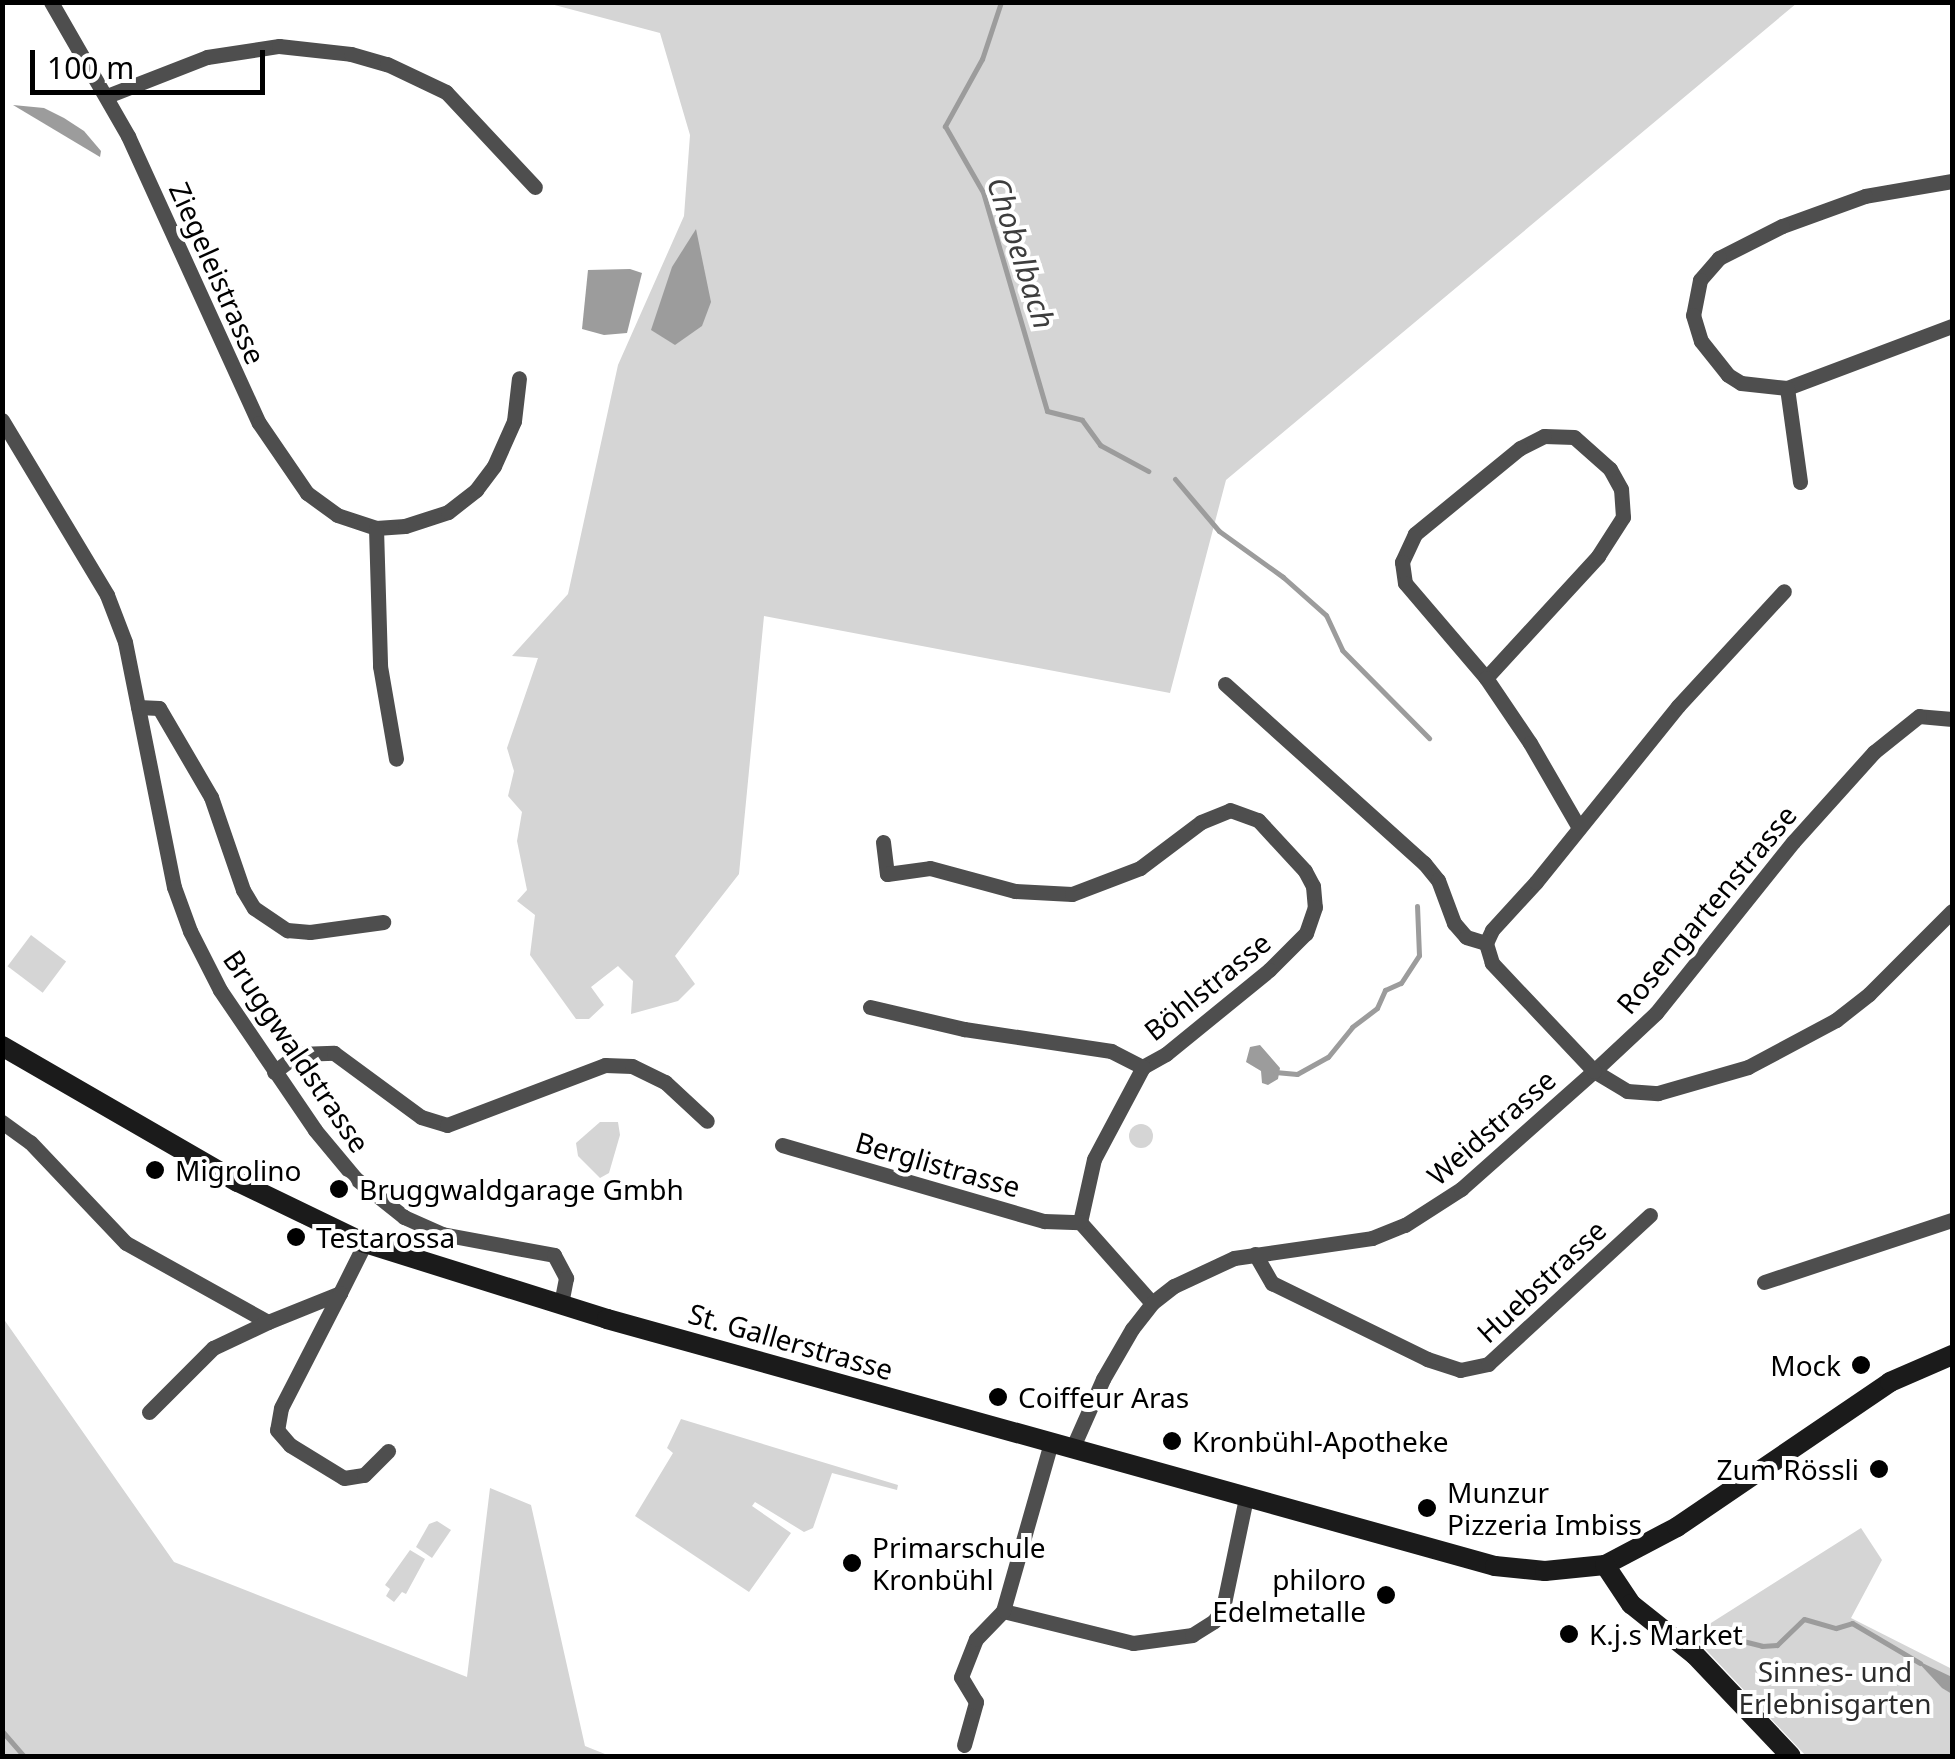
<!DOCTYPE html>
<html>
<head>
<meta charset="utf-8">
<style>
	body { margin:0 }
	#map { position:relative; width:1955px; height:1759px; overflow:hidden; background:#fff; font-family:"Noto Sans",sans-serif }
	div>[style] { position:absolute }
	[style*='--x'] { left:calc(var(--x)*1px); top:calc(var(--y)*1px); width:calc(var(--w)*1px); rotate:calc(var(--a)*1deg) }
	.green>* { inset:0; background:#d5d5d5; transform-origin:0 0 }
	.round { border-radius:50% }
	.water>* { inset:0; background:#9c9c9c }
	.stream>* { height:5px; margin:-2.5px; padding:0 2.5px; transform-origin:2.5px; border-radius:2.5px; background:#9c9c9c }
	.street>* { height:15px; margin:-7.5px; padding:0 7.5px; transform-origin:7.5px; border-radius:7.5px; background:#4e4e4e }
	.secondary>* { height:20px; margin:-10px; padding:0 10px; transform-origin:10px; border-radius:10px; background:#1b1b1b }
	.dots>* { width:28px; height:28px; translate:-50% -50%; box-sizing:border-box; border:5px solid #fff; border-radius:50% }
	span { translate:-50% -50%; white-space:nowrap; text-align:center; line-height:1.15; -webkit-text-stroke:8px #fff; paint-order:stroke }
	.street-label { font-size:28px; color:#000 }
	.poi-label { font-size:28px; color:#000 }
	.left { translate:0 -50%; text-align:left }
	.right { translate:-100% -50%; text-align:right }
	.park-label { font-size:28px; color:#2c2c2c }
	.water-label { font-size:30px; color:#3d3d3d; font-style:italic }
	.frame { position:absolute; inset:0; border:5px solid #000; pointer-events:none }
	.scale { position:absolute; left:30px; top:50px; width:235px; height:45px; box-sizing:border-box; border:5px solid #000; border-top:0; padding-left:12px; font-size:30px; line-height:35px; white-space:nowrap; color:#000; -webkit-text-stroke:8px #fff; paint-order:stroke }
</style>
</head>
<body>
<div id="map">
	<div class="green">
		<i style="clip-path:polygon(547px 3px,1797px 3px,1226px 480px,1170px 693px,764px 616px,739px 874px,675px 956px,695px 984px,678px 1001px,631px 1014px,633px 981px,618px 966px,591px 987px,604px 1005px,589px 1019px,576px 1019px,530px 955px,535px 915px,517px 901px,527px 890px,517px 841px,522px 812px,508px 796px,514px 771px,507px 748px,538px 658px,512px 656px,568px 594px,618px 365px,684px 216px,690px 135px,660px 33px)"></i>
		<i style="left:31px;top:935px;width:44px;height:39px;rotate:37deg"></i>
		<i style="clip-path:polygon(600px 1122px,618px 1122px,620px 1135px,609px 1173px,600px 1178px,578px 1156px,576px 1143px)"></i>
		<i class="round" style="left:1129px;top:1124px;width:24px;height:24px"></i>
		<i style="clip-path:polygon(3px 1318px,174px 1562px,467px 1677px,490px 1488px,531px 1505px,585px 1746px,610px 1756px,3px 1756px)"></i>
		<i style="clip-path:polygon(681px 1419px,898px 1485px,897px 1490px,832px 1473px,813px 1528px,804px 1532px,755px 1502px,752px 1506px,791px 1533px,749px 1592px,635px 1516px,673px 1453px,667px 1448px)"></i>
		<i style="clip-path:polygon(437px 1521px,451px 1530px,432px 1558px,416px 1547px,429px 1524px)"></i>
		<i style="clip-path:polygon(1861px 1528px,1882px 1560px,1851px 1618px,1952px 1669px,1952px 1756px,1806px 1756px,1692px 1635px)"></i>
		<i style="clip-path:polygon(410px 1550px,425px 1559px,406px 1594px,402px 1592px,394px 1602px,386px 1596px,390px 1589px,385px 1585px)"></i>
	</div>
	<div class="water">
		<i style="clip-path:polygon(13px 105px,44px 108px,64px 118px,84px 131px,101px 151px,100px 157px)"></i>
		<i style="clip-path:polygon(696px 229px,711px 302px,702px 326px,675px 345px,651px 330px,672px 267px)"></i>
		<i style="clip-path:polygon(630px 269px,642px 273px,627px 333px,604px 335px,582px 329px,588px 270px)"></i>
		<i style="clip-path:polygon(1260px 1045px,1280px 1068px,1278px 1079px,1268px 1085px,1262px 1083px,1261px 1071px,1246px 1062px,1250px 1047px)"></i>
		<i style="clip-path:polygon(1916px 1660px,1952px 1677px,1952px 1694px,1942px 1688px)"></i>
	</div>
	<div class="stream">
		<i style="--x:1001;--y:2;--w:60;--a:108.4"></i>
		<i style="--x:982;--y:59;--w:77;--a:118.9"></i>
		<i style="--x:945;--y:126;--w:76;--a:60.1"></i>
		<i style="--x:983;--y:192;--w:228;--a:73.7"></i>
		<i style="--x:1047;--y:411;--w:36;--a:14"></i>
		<i style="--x:1082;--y:420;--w:31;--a:54"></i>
		<i style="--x:1100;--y:445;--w:55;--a:28.4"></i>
		<i style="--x:1175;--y:479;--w:68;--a:49.8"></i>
		<i style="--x:1219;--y:531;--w:79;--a:35.7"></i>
		<i style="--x:1283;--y:577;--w:57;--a:41.5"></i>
		<i style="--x:1326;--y:615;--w:38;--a:65"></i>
		<i style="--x:1342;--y:650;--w:124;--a:45.3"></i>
		<i style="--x:1275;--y:1072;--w:22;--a:5"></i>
		<i style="--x:1297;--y:1074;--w:35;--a:-29"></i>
		<i style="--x:1328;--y:1057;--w:38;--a:-51"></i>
		<i style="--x:1352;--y:1027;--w:31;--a:-37"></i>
		<i style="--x:1377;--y:1008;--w:20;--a:-66"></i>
		<i style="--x:1385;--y:990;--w:17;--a:-24"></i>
		<i style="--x:1401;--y:983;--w:33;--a:-57"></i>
		<i style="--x:1419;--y:955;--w:49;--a:-92.3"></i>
		<i style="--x:1727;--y:1637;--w:36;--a:14"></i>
		<i style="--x:1762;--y:1646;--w:15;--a:-4"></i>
		<i style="--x:1777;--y:1645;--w:37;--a:-44"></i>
		<i style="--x:1804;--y:1619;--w:33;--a:16"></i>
		<i style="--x:1836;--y:1628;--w:17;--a:-17"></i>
		<i style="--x:1852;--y:1623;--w:79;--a:30.5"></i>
		<i style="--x:2;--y:1731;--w:33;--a:49"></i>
	</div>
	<div class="street">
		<i style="--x:51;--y:2;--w:155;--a:60.1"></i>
		<i style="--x:128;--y:136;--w:315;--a:65.5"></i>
		<i style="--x:259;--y:423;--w:85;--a:55.6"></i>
		<i style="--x:307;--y:493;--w:37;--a:36"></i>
		<i style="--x:337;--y:515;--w:41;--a:18.4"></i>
		<i style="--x:376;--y:528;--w:29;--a:-4"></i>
		<i style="--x:405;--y:526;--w:45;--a:-18"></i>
		<i style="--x:448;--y:512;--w:36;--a:-38"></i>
		<i style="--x:476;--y:490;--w:30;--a:-53"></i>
		<i style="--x:494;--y:466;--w:49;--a:-66"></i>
		<i style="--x:514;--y:421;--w:43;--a:-83.4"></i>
		<i style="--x:107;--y:96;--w:107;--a:-21.3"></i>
		<i style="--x:207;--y:57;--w:73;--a:-8.7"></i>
		<i style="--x:279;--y:46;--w:72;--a:6.3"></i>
		<i style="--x:351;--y:54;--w:37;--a:16"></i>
		<i style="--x:387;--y:64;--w:65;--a:25.4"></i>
		<i style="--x:446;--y:92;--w:130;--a:46.9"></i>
		<i style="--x:1952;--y:181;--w:88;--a:170.2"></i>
		<i style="--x:1865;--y:196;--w:88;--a:160.1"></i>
		<i style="--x:1782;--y:226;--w:71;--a:153.1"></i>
		<i style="--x:1719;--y:258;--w:29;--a:131"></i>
		<i style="--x:1700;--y:280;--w:36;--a:101"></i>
		<i style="--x:1693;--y:315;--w:27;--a:73"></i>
		<i style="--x:1701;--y:341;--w:43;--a:51.5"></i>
		<i style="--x:1728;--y:375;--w:15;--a:32"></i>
		<i style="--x:1741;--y:383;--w:46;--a:6.2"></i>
		<i style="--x:1787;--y:388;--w:176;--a:-20.6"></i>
		<i style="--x:1787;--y:388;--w:95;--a:82.1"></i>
		<i style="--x:2;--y:420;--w:204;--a:59"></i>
		<i style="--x:107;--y:595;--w:50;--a:69"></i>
		<i style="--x:125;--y:642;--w:250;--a:78.7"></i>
		<i style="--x:174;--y:887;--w:47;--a:70"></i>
		<i style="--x:190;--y:931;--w:66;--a:63"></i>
		<i style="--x:220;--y:990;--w:169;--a:55.8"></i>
		<i style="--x:315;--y:1130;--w:62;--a:50.2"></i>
		<i style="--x:355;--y:1178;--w:63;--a:38.5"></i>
		<i style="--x:404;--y:1217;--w:42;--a:24.1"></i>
		<i style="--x:442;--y:1234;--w:114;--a:10.6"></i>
		<i style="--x:554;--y:1255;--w:26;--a:62"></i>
		<i style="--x:566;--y:1278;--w:26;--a:101"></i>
		<i style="--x:376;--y:528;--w:138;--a:88.3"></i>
		<i style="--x:380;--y:666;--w:94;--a:80.2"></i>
		<i style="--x:1486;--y:678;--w:166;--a:-47.4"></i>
		<i style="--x:1598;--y:556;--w:46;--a:-57.3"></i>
		<i style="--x:1623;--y:517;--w:28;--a:-94"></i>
		<i style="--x:1621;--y:489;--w:23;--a:-119"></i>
		<i style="--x:1610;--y:469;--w:48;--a:-138.4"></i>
		<i style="--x:1574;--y:437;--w:30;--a:-178"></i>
		<i style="--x:1544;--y:436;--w:27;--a:153"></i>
		<i style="--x:1520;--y:448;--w:136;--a:140.7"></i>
		<i style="--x:1415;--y:534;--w:31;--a:115"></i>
		<i style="--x:1402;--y:562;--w:21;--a:82"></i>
		<i style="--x:1405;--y:583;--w:125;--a:49.5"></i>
		<i style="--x:1486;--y:678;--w:78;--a:55.9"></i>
		<i style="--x:1530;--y:743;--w:98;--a:60"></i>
		<i style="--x:1225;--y:684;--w:268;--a:42"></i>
		<i style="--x:1424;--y:863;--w:22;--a:51"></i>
		<i style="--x:1438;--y:880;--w:46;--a:69.6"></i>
		<i style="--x:1454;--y:923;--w:18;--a:49"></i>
		<i style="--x:1466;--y:937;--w:21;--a:17"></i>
		<i style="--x:138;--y:707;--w:21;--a:3"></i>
		<i style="--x:159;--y:708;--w:103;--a:59.7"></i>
		<i style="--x:211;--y:797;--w:98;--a:71"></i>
		<i style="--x:243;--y:890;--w:21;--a:59"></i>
		<i style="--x:254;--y:908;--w:40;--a:34"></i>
		<i style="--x:287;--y:930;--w:23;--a:5"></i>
		<i style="--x:310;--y:932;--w:74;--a:-7.8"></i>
		<i style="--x:1952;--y:719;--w:33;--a:-175"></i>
		<i style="--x:1919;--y:716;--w:58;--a:141.3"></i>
		<i style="--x:1874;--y:752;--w:121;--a:132"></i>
		<i style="--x:1793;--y:842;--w:219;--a:128.7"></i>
		<i style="--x:1656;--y:1013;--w:85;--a:136.9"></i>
		<i style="--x:1594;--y:1071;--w:39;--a:31"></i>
		<i style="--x:1627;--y:1091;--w:31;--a:4"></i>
		<i style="--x:1658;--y:1093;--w:94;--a:-16.1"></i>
		<i style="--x:1748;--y:1067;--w:100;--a:-28.1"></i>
		<i style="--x:1836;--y:1020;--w:42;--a:-38.2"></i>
		<i style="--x:1869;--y:994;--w:117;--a:-45"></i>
		<i style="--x:883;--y:842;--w:32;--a:83"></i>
		<i style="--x:887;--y:874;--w:43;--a:-7.9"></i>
		<i style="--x:930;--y:868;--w:88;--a:15.1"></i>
		<i style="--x:1015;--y:891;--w:57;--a:3"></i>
		<i style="--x:1072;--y:894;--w:73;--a:-20.9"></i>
		<i style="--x:1140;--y:868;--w:76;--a:-37"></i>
		<i style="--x:1201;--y:822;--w:31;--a:-22"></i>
		<i style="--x:1230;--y:810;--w:30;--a:20"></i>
		<i style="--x:1258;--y:820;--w:69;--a:47.3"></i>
		<i style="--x:1305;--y:871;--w:17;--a:62"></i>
		<i style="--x:1313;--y:886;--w:21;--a:85"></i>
		<i style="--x:1315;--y:907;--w:28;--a:109"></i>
		<i style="--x:1306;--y:933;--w:52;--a:135"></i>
		<i style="--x:1269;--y:970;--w:133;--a:140.8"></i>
		<i style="--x:1166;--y:1054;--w:26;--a:151"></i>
		<i style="--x:1143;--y:1067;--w:104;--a:118"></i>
		<i style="--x:1094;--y:1159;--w:65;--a:102.5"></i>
		<i style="--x:1080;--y:1222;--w:108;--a:48.4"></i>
		<i style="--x:870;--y:1007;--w:97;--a:13.2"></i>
		<i style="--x:964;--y:1029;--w:149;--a:8.5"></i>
		<i style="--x:1111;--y:1051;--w:36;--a:27"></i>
		<i style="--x:274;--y:1072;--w:30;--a:-37"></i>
		<i style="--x:298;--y:1054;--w:36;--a:-2"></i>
		<i style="--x:334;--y:1053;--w:108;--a:36.3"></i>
		<i style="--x:421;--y:1117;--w:27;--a:17"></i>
		<i style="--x:447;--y:1125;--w:169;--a:-20.8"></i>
		<i style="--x:605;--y:1065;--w:27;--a:2"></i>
		<i style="--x:632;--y:1066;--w:37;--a:26"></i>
		<i style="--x:665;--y:1082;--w:57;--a:42.9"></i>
		<i style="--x:2;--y:1122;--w:34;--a:36"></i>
		<i style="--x:30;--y:1142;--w:139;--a:46.5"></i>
		<i style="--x:126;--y:1243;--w:162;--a:29.1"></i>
		<i style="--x:268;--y:1322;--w:78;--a:-21.9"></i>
		<i style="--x:340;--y:1293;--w:56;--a:-63.4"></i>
		<i style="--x:782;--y:1145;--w:273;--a:16.2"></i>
		<i style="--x:1044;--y:1221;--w:36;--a:2"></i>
		<i style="--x:1255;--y:1254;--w:34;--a:60"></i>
		<i style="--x:1272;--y:1283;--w:173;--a:26.1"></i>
		<i style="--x:1427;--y:1359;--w:35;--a:18"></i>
		<i style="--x:1460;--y:1370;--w:29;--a:-12"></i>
		<i style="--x:1488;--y:1364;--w:220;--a:-42.6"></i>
		<i style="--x:1764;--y:1282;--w:198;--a:-18.3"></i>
		<i style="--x:340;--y:1293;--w:129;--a:117.2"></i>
		<i style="--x:281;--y:1408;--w:22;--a:100"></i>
		<i style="--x:277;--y:1430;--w:20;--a:49"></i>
		<i style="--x:290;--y:1445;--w:63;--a:31.4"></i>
		<i style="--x:344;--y:1478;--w:20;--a:-9"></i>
		<i style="--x:364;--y:1475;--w:34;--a:-45"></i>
		<i style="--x:149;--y:1412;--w:91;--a:-45"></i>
		<i style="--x:213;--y:1348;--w:61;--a:-25.3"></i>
		<i style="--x:1072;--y:1449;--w:77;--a:-66.1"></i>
		<i style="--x:1103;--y:1379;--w:58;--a:-59.9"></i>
		<i style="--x:1132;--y:1329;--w:33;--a:-52"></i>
		<i style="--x:1152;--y:1303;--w:28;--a:-38"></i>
		<i style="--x:1174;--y:1286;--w:66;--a:-25"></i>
		<i style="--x:1234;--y:1258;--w:139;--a:-8.2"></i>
		<i style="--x:1372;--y:1238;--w:35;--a:-22"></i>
		<i style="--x:1405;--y:1225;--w:67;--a:-32.7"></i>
		<i style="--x:1461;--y:1189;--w:178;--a:-41.6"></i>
		<i style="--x:1594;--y:1071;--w:149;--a:-133.4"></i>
		<i style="--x:1492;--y:963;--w:21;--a:-107"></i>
		<i style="--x:1486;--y:943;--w:14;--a:-65"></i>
		<i style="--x:1492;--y:930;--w:65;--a:-47.5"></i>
		<i style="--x:1536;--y:882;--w:226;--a:-51.1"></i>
		<i style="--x:1678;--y:706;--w:156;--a:-47.3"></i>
		<i style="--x:1003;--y:1611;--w:134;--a:13.8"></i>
		<i style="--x:1133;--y:1643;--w:60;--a:-7.7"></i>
		<i style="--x:1192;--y:1635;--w:26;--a:-32"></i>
		<i style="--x:1214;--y:1621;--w:16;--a:-55"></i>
		<i style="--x:1223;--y:1608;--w:112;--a:-78.2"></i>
		<i style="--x:964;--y:1745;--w:45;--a:-74.4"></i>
		<i style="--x:976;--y:1702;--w:29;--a:-121"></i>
		<i style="--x:961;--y:1677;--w:41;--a:-68.5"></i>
		<i style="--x:976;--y:1639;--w:39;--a:-46"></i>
		<i style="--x:1003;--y:1611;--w:175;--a:-74.1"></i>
	</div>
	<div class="secondary">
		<i style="--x:2;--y:1046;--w:272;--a:30"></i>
		<i style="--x:238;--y:1182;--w:141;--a:25.7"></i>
		<i style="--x:365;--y:1243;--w:254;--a:17.4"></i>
		<i style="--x:607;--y:1319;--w:922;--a:15.54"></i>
		<i style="--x:1495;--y:1566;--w:50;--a:5.7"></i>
		<i style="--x:1545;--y:1571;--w:60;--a:-5.7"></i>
		<i style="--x:1605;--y:1565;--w:81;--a:-27.8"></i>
		<i style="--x:1677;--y:1527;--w:258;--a:-34.2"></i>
		<i style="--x:1890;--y:1382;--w:68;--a:-23.5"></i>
		<i style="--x:1605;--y:1565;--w:47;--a:56.3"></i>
		<i style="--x:1631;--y:1604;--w:82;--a:38.6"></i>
		<i style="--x:1695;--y:1655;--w:139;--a:46.5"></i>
	</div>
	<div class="dots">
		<i style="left:155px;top:1170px;background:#000"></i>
		<i style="left:339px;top:1189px;background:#000"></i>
		<i style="left:296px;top:1237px;background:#000"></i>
		<i style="left:1861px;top:1365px;background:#000"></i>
		<i style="left:998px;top:1397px;background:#000"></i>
		<i style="left:1172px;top:1441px;background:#000"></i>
		<i style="left:1879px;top:1469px;background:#000"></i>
		<i style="left:1427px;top:1508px;background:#000"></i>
		<i style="left:852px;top:1563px;background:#000"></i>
		<i style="left:1386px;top:1595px;background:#000"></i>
		<i style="left:1569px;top:1634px;background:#000"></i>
	</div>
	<div class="street-label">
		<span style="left:218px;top:273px;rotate:66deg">Ziegeleistrasse</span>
		<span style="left:1706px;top:909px;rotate:-50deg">Rosengartenstrasse</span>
		<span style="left:1207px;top:986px;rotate:-39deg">Böhlstrasse</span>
		<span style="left:297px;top:1051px;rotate:56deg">Bruggwaldstrasse</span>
		<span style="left:1491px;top:1127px;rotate:-41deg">Weidstrasse</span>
		<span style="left:938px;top:1164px;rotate:16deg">Berglistrasse</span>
		<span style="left:1541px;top:1281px;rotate:-43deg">Huebstrasse</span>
		<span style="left:791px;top:1341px;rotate:16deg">St. Gallerstrasse</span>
	</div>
	<div class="poi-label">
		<span class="left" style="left:175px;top:1170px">Migrolino</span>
		<span class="left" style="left:359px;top:1189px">Bruggwaldgarage Gmbh</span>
		<span class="left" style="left:316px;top:1237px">Testarossa</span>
		<span class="right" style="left:1841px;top:1365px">Mock</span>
		<span class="left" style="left:1018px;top:1397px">Coiffeur Aras</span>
		<span class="left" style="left:1192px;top:1441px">Kronbühl-Apotheke</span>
		<span class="right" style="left:1859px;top:1469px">Zum Rössli</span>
		<span class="left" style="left:1447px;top:1508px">Munzur<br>Pizzeria Imbiss</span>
		<span class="left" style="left:872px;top:1563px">Primarschule<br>Kronbühl</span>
		<span class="right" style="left:1366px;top:1595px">philoro<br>Edelmetalle</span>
		<span class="left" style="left:1589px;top:1634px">K.j.s Market</span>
	</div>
	<div class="park-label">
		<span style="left:1835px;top:1687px">Sinnes- und<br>Erlebnisgarten</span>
	</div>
	<div class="water-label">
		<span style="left:1021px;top:253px;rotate:72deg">Chobelbach</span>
	</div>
	<div class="frame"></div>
	<div class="scale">100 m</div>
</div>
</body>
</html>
